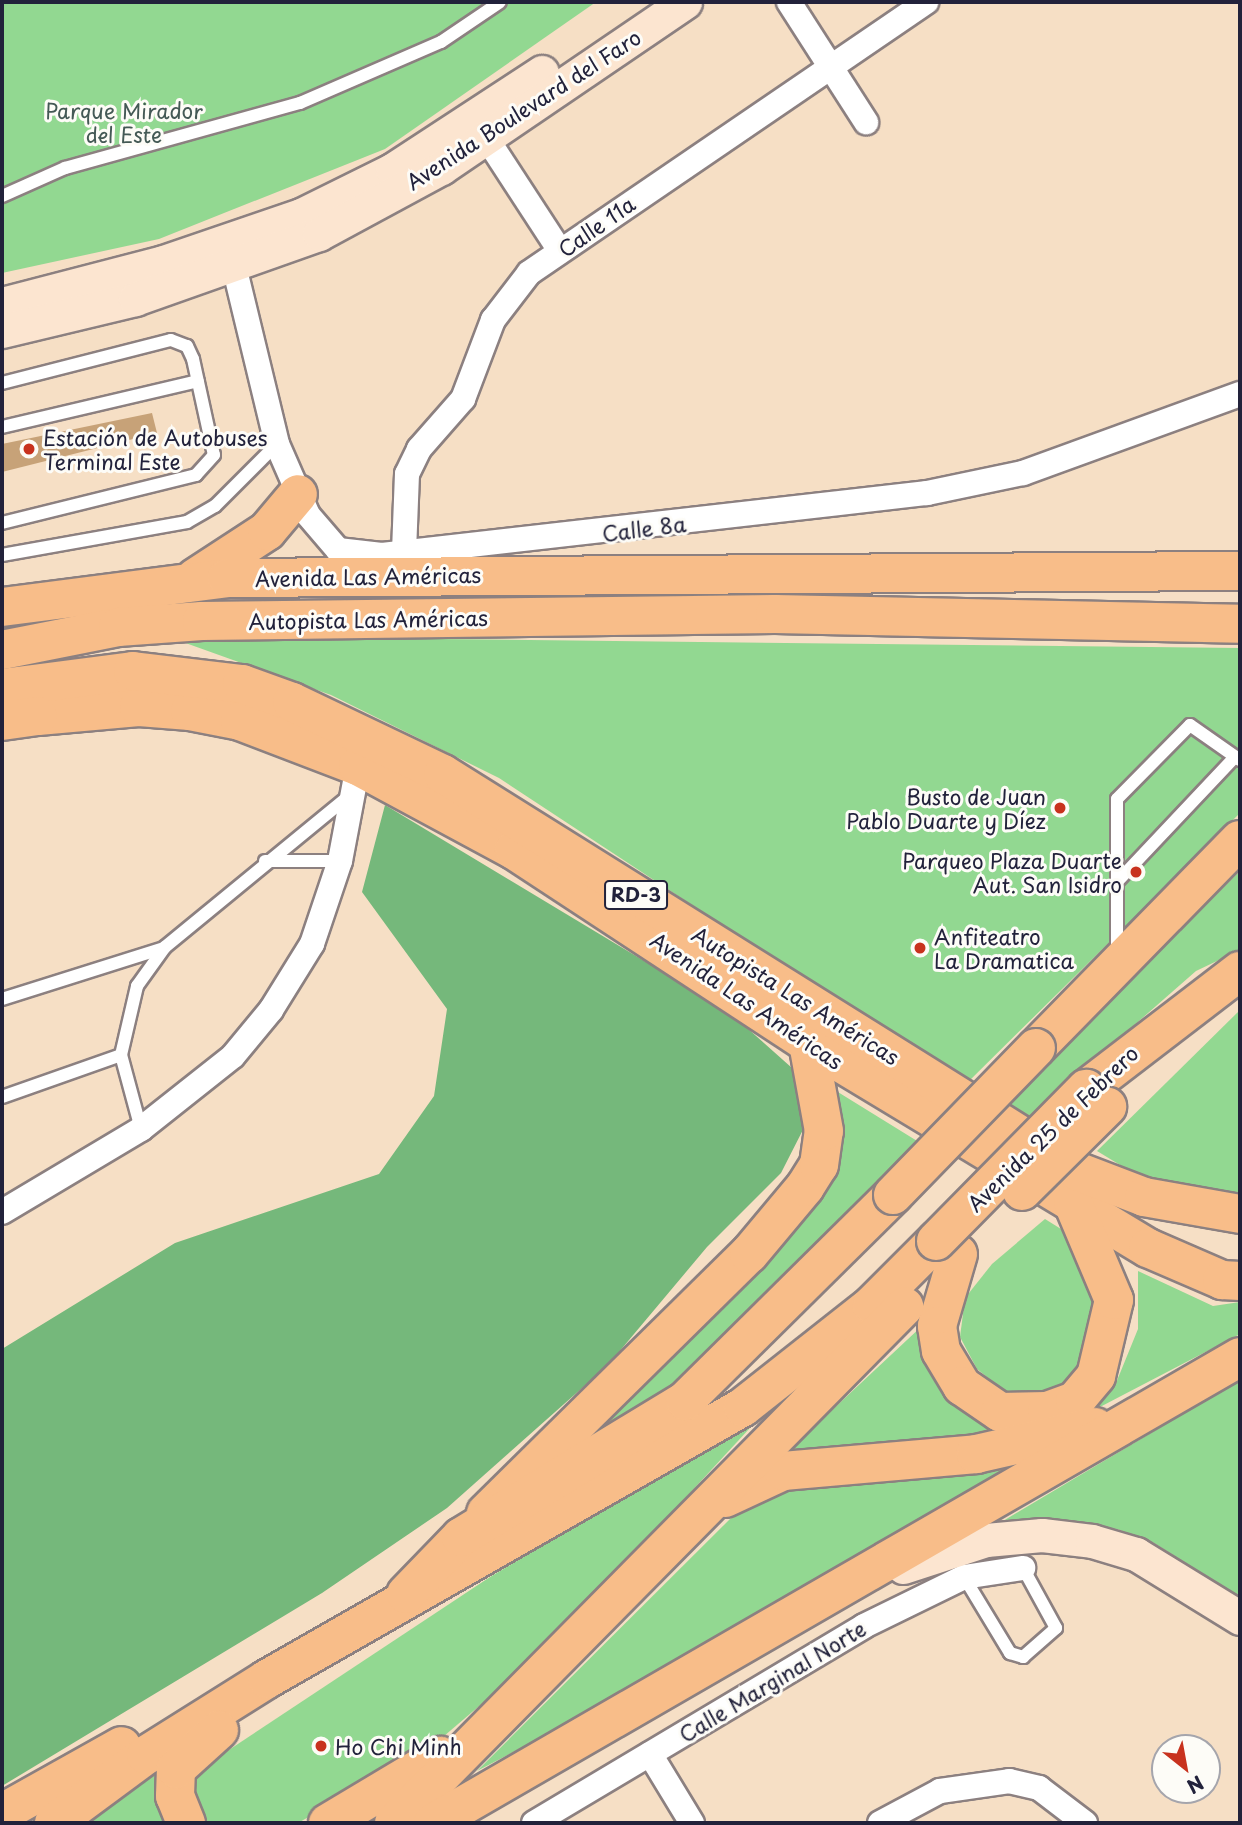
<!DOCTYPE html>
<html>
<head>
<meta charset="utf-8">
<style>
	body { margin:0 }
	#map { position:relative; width:1242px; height:1825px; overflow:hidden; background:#f6dfc5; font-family:"Playpen Sans",sans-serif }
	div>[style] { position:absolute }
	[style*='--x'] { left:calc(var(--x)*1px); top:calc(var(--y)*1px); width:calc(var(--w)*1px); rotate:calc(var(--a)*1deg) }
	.green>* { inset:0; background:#92d891 }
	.forest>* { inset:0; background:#75b87b }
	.building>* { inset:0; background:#c7a278 }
	.roads { filter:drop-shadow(2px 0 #8c8080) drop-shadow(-2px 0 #8c8080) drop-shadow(0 2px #8c8080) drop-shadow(0 -2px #8c8080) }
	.lane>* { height:12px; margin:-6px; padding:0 6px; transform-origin:6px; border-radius:6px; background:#fff }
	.street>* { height:24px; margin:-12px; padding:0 12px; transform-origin:12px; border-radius:12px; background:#fff }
	.secondary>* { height:33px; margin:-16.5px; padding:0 16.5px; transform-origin:16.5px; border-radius:16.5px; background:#fce5d0 }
	.primary>* { height:38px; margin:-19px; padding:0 19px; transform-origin:19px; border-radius:19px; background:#f8bd89 }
	.highway>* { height:38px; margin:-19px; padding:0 19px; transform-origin:19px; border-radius:19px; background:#f8bd89 }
	.bridges { filter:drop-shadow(2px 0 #8c8080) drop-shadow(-2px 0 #8c8080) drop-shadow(0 2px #8c8080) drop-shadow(0 -2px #8c8080) }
	.primary-bridge>* { height:38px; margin:-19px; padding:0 19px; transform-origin:19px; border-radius:19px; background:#f8bd89 }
	.highway-bridge>* { height:38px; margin:-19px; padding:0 19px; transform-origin:19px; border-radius:19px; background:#f8bd89 }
	.dots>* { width:19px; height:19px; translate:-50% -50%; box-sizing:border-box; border:4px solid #fdfcf7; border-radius:50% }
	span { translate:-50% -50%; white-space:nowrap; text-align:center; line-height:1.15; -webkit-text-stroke:6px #fdfcf7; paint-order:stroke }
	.shield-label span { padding:2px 5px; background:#fdfcf7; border:2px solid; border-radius:5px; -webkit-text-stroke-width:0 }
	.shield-label { font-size:19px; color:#22223b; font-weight:700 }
	.street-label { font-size:21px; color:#22223b }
	.park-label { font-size:21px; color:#445955 }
	.poi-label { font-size:21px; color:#22223b }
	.left { translate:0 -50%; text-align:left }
	.right { translate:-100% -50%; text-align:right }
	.frame { position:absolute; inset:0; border:4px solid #22223b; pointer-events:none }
	.north { position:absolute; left:1151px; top:1734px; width:70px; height:70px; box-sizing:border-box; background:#fdfcf7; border:2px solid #a5a5ac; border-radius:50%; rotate:149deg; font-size:19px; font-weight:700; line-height:28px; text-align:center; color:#22223b }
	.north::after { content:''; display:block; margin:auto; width:24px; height:32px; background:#c8321e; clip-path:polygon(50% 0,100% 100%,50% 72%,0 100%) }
</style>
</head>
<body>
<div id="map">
	<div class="green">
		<i style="clip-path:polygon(2px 2px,596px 2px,385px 149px,159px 239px,2px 273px)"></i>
		<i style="clip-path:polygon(166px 636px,1240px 648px,1240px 813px,965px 1085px,499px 778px,331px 695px)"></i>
		<i style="clip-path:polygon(1240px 871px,1240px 950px,1196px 971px,1019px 1126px,997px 1112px)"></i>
		<i style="clip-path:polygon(1240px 1010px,1240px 1195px,1163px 1191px,1097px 1151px)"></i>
		<i style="clip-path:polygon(833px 1089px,922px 1144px,673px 1399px,571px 1444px,800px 1208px)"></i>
		<i style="clip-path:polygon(1045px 1219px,1061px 1229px,1097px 1305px,1088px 1364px,1053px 1392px,1008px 1394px,977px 1369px,960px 1337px,965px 1298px,992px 1264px)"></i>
		<i style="clip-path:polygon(1138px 1271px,1213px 1306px,1240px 1302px,1240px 1334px,1052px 1432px,783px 1456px,923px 1325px,949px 1395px,1090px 1402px,1116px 1383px,1138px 1329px)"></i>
		<i style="clip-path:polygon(1240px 1380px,1240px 1597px,1154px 1543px,1117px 1529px,1003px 1521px)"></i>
		<i style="clip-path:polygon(761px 1416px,545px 1650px,430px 1748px,298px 1823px,203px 1823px,188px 1777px,490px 1577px)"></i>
		<i style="clip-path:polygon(1043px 1457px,734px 1637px,477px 1771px,730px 1519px,767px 1498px,812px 1481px)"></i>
		<i style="clip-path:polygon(159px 1771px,168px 1823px,82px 1823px)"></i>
	</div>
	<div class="forest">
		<i style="clip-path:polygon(385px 805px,729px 1012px,792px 1068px,810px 1116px,781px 1173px,707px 1247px,608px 1365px,447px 1508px,322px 1593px,2px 1786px,2px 1349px,175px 1243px,379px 1174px,434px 1096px,447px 1009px,362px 892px)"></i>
	</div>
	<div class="building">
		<i style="clip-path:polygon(152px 413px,157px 433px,2px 472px,2px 444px)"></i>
	</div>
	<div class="roads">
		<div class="lane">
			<i style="--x:2;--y:196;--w:69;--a:-24"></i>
			<i style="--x:65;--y:168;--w:244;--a:-15.5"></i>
			<i style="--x:300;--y:103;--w:154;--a:-23.4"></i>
			<i style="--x:441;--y:42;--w:71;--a:-34.1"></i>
			<i style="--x:2;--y:383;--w:174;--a:-14.3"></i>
			<i style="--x:171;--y:340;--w:17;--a:21"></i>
			<i style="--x:187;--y:346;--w:14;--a:65"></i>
			<i style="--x:193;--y:359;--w:98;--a:77.7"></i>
			<i style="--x:214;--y:455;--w:27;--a:132"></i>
			<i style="--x:196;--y:475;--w:200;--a:166.1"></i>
			<i style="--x:2;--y:427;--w:201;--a:-13.2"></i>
			<i style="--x:2;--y:555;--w:188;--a:-10.1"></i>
			<i style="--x:187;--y:522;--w:32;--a:-30"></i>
			<i style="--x:215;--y:506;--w:88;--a:-45"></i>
			<i style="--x:265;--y:861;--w:75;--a:0"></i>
			<i style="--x:1117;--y:882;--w:170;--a:-46.7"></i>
			<i style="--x:1117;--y:952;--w:153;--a:-90"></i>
			<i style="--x:1117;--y:799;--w:104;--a:-45.4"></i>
			<i style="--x:1190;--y:725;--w:61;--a:35"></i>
			<i style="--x:2;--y:999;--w:170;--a:-17.5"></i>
			<i style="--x:2;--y:1097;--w:126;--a:-19.4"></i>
			<i style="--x:141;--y:1129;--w:77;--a:-105.1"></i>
			<i style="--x:121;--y:1055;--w:71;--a:-76.9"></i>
			<i style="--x:137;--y:986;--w:48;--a:-54.3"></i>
			<i style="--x:165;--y:947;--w:239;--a:-39.4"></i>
			<i style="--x:964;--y:1577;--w:89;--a:58.8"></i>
			<i style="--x:1010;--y:1653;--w:14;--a:17"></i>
			<i style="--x:1023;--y:1657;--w:44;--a:-41.3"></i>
			<i style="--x:1056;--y:1628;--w:68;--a:-118.8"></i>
		</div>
		<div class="street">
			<i style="--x:789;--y:2;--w:143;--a:57.3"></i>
			<i style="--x:478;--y:125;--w:150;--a:56.9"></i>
			<i style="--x:234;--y:266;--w:183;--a:76.4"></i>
			<i style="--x:277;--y:444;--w:77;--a:66.4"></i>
			<i style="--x:308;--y:515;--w:46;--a:49.4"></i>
			<i style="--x:338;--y:550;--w:44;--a:6.5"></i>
			<i style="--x:382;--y:555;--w:549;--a:-6.49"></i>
			<i style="--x:927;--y:493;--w:98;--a:-11.8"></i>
			<i style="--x:1023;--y:473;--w:231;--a:-20"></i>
			<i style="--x:404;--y:552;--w:78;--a:-87.8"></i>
			<i style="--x:407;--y:474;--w:28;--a:-64"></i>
			<i style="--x:419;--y:449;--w:67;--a:-48.7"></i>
			<i style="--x:463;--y:399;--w:85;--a:-69.2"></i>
			<i style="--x:493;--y:320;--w:59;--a:-52.5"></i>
			<i style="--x:529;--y:273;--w:481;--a:-34.3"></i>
			<i style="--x:2;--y:1212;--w:162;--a:-30.8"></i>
			<i style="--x:141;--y:1129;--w:117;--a:-38.4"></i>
			<i style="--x:233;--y:1056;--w:60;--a:-50.4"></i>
			<i style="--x:271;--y:1010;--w:78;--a:-58.2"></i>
			<i style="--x:312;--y:944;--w:88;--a:-71.4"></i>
			<i style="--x:340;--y:861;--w:97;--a:-79.3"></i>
			<i style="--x:650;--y:1754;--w:81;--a:58.7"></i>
			<i style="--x:534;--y:1823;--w:384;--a:-30.8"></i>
			<i style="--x:864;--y:1626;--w:111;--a:-26.1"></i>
			<i style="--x:964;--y:1577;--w:60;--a:-8.7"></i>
			<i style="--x:880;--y:1823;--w:68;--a:-28.1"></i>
			<i style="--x:940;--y:1791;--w:70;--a:-8.2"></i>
			<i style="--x:1009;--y:1781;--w:31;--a:13"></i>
			<i style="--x:1039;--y:1788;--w:58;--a:37.3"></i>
		</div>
		<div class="secondary">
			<i style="--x:2;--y:304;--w:166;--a:-14.6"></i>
			<i style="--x:163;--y:262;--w:146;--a:-18.8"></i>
			<i style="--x:301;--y:215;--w:102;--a:-26.3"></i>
			<i style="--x:392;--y:170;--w:179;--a:-33.2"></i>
			<i style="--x:2;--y:331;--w:137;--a:-13.5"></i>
			<i style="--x:135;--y:299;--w:195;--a:-19.5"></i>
			<i style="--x:319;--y:234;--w:139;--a:-28.4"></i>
			<i style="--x:441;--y:168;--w:295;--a:-34.2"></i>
			<i style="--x:903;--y:1567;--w:87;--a:-18"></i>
			<i style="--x:986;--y:1540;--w:56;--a:-5.1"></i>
			<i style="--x:1042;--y:1535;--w:50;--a:6.8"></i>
			<i style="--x:1092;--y:1541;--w:46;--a:16.5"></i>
			<i style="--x:1136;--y:1554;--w:122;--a:31.6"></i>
		</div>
		<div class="primary">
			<i style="--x:195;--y:578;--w:86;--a:-33.1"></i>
			<i style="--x:267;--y:531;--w:48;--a:-50"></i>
			<i style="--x:2;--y:607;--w:227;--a:-7.3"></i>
			<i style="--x:227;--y:578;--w:1013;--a:-0.4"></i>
			<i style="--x:38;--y:716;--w:101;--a:-5.1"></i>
			<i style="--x:139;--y:707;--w:51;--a:4.5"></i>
			<i style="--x:190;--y:711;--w:51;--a:11.3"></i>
			<i style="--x:240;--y:721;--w:126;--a:20.9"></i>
			<i style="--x:358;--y:766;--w:177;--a:28.3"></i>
			<i style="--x:514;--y:850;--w:352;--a:33.3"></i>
			<i style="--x:808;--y:1043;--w:397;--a:31.1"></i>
			<i style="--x:1148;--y:1248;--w:81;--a:23.4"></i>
			<i style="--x:1222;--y:1280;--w:18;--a:3"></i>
			<i style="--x:1086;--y:1089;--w:194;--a:-37.5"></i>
			<i style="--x:958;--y:1254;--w:75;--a:106.3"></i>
			<i style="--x:937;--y:1326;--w:25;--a:81"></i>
			<i style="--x:941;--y:1351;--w:41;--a:59"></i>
			<i style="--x:962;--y:1386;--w:46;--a:34.4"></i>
			<i style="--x:1000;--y:1412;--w:47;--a:-1.2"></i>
			<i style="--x:1047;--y:1411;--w:30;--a:-20"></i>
			<i style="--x:1075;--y:1401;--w:33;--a:-50"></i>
			<i style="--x:1096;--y:1376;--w:78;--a:-76.7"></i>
			<i style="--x:1114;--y:1300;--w:105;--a:-112.9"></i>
			<i style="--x:725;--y:1498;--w:64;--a:-25"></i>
			<i style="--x:783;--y:1471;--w:194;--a:-5"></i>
			<i style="--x:976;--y:1454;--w:122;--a:-12.8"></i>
			<i style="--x:486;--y:1513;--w:369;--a:-44.6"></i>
			<i style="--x:749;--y:1254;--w:87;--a:-50.1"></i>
			<i style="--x:805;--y:1187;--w:26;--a:-58"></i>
			<i style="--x:819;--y:1165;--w:34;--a:-82"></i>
			<i style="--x:824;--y:1131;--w:89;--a:-100.3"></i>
			<i style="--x:2;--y:1813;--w:137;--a:-29.2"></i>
			<i style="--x:54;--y:1823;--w:114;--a:-36.5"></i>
			<i style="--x:146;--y:1755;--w:143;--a:-32.1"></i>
			<i style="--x:267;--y:1679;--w:548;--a:-29.74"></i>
			<i style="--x:743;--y:1407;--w:164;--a:-38.3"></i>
			<i style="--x:872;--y:1305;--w:91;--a:-45"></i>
			<i style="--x:186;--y:1823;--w:29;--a:-112"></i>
			<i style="--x:175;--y:1796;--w:27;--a:-88"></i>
			<i style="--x:176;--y:1769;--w:58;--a:-42.2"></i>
			<i style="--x:328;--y:1823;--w:131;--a:-30.9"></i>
			<i style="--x:394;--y:1823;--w:726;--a:-45.34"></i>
			<i style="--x:433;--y:1823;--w:932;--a:-30"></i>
		</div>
		<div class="highway">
			<i style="--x:2;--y:650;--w:118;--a:-11.2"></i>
			<i style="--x:118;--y:627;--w:84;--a:-4.1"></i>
			<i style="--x:202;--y:621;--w:573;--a:-0.7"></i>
			<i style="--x:775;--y:614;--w:465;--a:1.2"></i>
			<i style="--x:2;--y:688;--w:132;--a:-7.4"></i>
			<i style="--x:133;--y:671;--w:110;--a:6.8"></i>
			<i style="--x:242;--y:684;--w:53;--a:19.8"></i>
			<i style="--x:292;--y:702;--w:167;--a:25.5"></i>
			<i style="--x:443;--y:774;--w:750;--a:32.04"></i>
			<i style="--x:1079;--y:1172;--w:70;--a:21"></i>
			<i style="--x:1144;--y:1197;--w:97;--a:10"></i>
			<i style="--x:2;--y:721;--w:36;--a:-8"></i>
			<i style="--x:1036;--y:1048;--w:291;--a:-45.6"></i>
			<i style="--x:406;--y:1594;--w:79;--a:-46"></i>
			<i style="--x:461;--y:1537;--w:262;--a:-31.3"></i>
			<i style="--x:685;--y:1401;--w:293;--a:-44.7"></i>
		</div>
	</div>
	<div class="bridges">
		<div class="primary-bridge">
			<i style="--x:1022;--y:1191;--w:120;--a:-44.7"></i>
			<i style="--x:936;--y:1241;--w:214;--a:-45.4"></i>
		</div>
		<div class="highway-bridge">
			<i style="--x:893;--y:1195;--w:205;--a:-45.8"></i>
		</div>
	</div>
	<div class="dots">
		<i style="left:29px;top:449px;background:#c8321e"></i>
		<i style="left:1060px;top:808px;background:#c8321e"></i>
		<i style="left:1136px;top:872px;background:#c8321e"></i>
		<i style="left:920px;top:948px;background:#c8321e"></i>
		<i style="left:321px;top:1746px;background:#c8321e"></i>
	</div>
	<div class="shield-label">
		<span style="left:636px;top:895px">RD-3</span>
	</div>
	<div class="street-label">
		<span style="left:523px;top:109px;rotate:-33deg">Avenida Boulevard del Faro</span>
		<span style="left:596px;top:226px;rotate:-35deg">Calle 11a</span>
		<span style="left:644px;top:528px;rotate:-7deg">Calle 8a</span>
		<span style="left:368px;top:576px;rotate:-1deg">Avenida Las Américas</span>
		<span style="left:368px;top:619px;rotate:-1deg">Autopista Las Américas</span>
		<span style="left:796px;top:995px;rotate:32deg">Autopista Las Américas</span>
		<span style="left:747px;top:1000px;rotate:34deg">Avenida Las Américas</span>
		<span style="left:1052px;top:1128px;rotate:-44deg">Avenida 25 de Febrero</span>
		<span style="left:772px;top:1681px;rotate:-31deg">Calle Marginal Norte</span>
	</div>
	<div class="park-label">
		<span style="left:124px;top:122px">Parque Mirador<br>del Este</span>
	</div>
	<div class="poi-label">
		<span class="left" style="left:43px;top:449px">Estación de Autobuses<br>Terminal Este</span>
		<span class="right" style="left:1046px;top:808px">Busto de Juan<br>Pablo Duarte y Díez</span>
		<span class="right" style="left:1122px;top:872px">Parqueo Plaza Duarte<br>Aut. San Isidro</span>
		<span class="left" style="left:934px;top:948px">Anfiteatro<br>La Dramatica</span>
		<span class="left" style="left:335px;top:1746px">Ho Chi Minh</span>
	</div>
	<div class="frame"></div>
	<div class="north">N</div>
</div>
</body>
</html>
